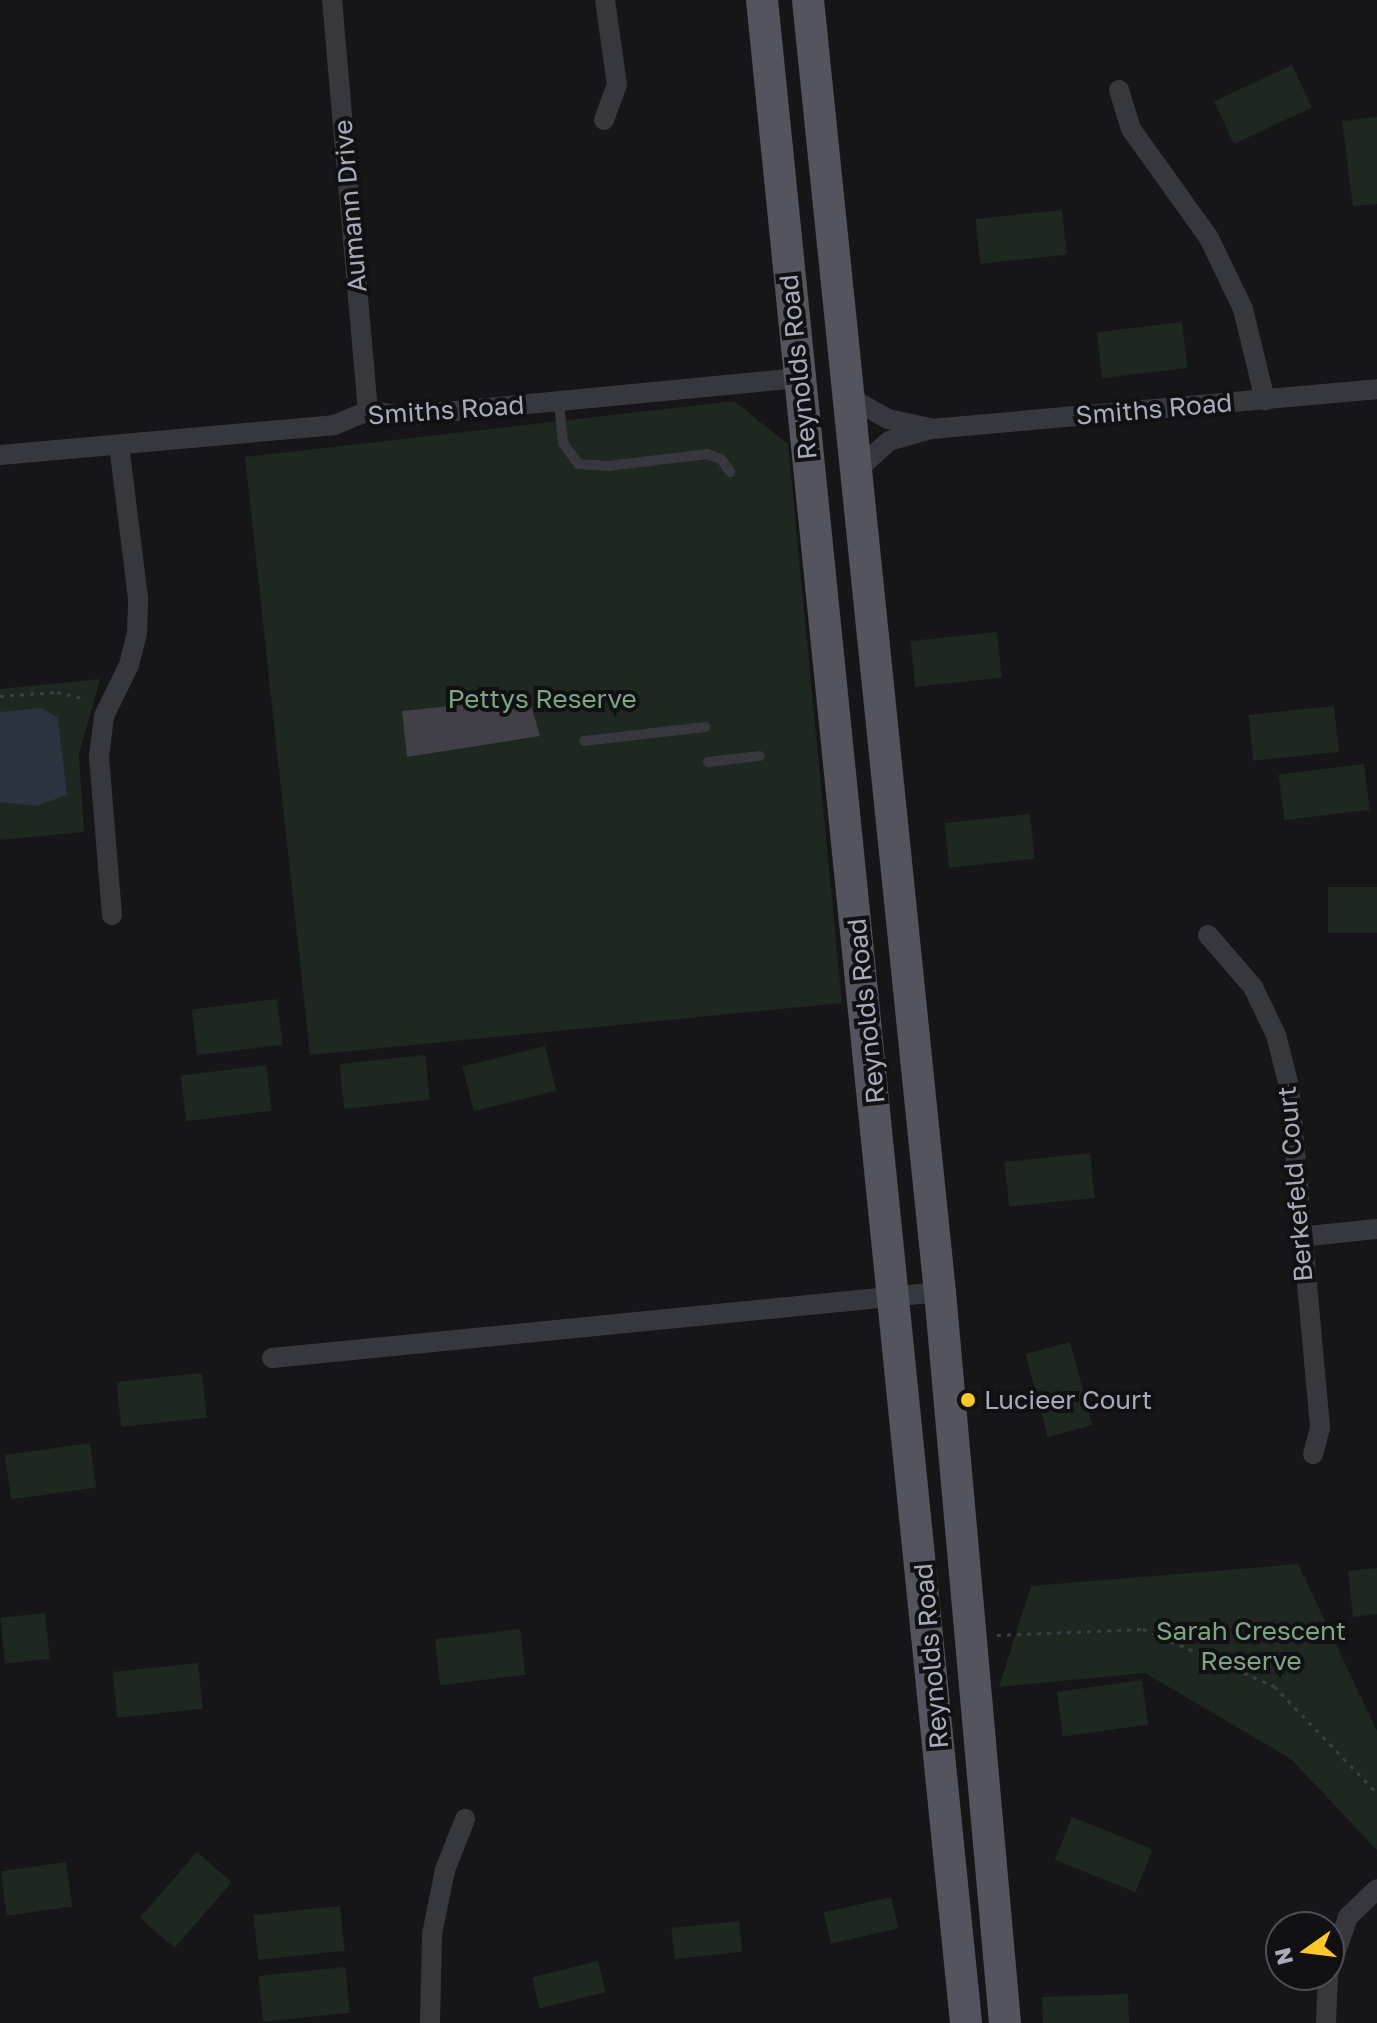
<!DOCTYPE html>
<html>
<head>
<meta charset="utf-8">
<style>
	body { margin:0 }
	#map { position:relative; width:1377px; height:2023px; overflow:hidden; background:#161619; font-family:"Golos Text",sans-serif }
	div>[style] { position:absolute }
	[style*='--x'] { left:calc(var(--x)*1px); top:calc(var(--y)*1px); width:calc(var(--w)*1px); rotate:calc(var(--a)*1deg) }
	.green>* { inset:0; background:#1e2720; transform-origin:0 0 }
	.water>* { inset:0; background:#2b343e }
	.building>* { inset:0; background:#404046 }
	.path>* { height:3px; margin-top:-1.5px; transform-origin:0; background:repeating-linear-gradient(90deg,#3d3e45 0 4px,transparent 0 10px) }
	.service>* { height:10px; margin:-5px; padding:0 5px; transform-origin:5px; border-radius:5px; background:#37373e }
	.minor>* { height:20px; margin:-10px; padding:0 10px; transform-origin:10px; border-radius:10px; background:#37373e }
	.primary>* { height:32px; margin:-16px; padding:0 16px; transform-origin:16px; border-radius:16px; background:#53545d }
	.dots>* { width:22px; height:22px; translate:-50% -50%; box-sizing:border-box; border:4px solid #111114; border-radius:50% }
	span { translate:-50% -50%; white-space:nowrap; text-align:center; line-height:1.15; -webkit-text-stroke:8px #111114; paint-order:stroke }
	.street-label { font-size:26px; color:#a7abba }
	.park-label { font-size:26px; color:#7da683 }
	.poi-label { font-size:26px; color:#a7abba }
	.left { translate:0 -50%; text-align:left }
	.north { position:absolute; left:1265px; top:1911px; width:80px; height:80px; box-sizing:border-box; background:#111114; border:2px solid #4d4f56; border-radius:50%; rotate:256deg; font-size:22px; font-weight:700; line-height:32px; text-align:center; color:#a7abba }
	.north::after { content:''; display:block; margin:auto; width:28px; height:36px; background:#ffc828; clip-path:polygon(50% 0,100% 100%,50% 72%,0 100%) }
</style>
</head>
<body>
<div id="map">
	<div class="green">
		<i style="left:1292px;top:65px;width:47px;height:86px;rotate:65deg"></i>
		<i style="clip-path:polygon(1377px 117px,1377px 204px,1353px 206px,1342px 121px)"></i>
		<i style="left:1062px;top:210px;width:45px;height:87px;rotate:84deg"></i>
		<i style="left:1182px;top:322px;width:46px;height:86px;rotate:83deg"></i>
		<i style="clip-path:polygon(734px 401px,788px 444px,842px 1003px,310px 1055px,245px 457px)"></i>
		<i style="left:997px;top:632px;width:46px;height:87px;rotate:84deg"></i>
		<i style="clip-path:polygon(100px 679px,79px 754px,84px 832px,0 840px,0 689px)"></i>
		<i style="left:1334px;top:706px;width:46px;height:86px;rotate:84deg"></i>
		<i style="left:1364px;top:764px;width:46px;height:86px;rotate:83deg"></i>
		<i style="left:1030px;top:814px;width:45px;height:86px;rotate:84deg"></i>
		<i style="left:1377px;top:887px;width:46px;height:49px;rotate:90deg"></i>
		<i style="left:277px;top:999px;width:46px;height:86px;rotate:83deg"></i>
		<i style="left:545px;top:1046px;width:46px;height:85px;rotate:76deg"></i>
		<i style="left:425px;top:1055px;width:45px;height:86px;rotate:84deg"></i>
		<i style="left:266px;top:1065px;width:46px;height:86px;rotate:83deg"></i>
		<i style="left:1090px;top:1153px;width:45px;height:86px;rotate:84deg"></i>
		<i style="left:1070px;top:1342px;width:86px;height:46px;rotate:75deg"></i>
		<i style="left:202px;top:1373px;width:45px;height:86px;rotate:84deg"></i>
		<i style="left:90px;top:1443px;width:45px;height:86px;rotate:82deg"></i>
		<i style="clip-path:polygon(1298px 1564px,1377px 1731px,1377px 1850px,1291px 1759px,1145px 1673px,999px 1687px,1031px 1586px)"></i>
		<i style="clip-path:polygon(1377px 1568px,1377px 1614px,1353px 1617px,1348px 1571px)"></i>
		<i style="left:45px;top:1613px;width:46px;height:45px;rotate:84deg"></i>
		<i style="left:520px;top:1629px;width:46px;height:86px;rotate:83deg"></i>
		<i style="left:198px;top:1663px;width:46px;height:86px;rotate:84deg"></i>
		<i style="left:1142px;top:1680px;width:45px;height:86px;rotate:82deg"></i>
		<i style="left:1072px;top:1817px;width:87px;height:46px;rotate:22deg"></i>
		<i style="left:197px;top:1852px;width:46px;height:87px;rotate:41deg"></i>
		<i style="left:66px;top:1862px;width:45px;height:66px;rotate:82deg"></i>
		<i style="left:891px;top:1897px;width:32px;height:69px;rotate:77deg"></i>
		<i style="left:340px;top:1906px;width:45px;height:87px;rotate:84deg"></i>
		<i style="left:739px;top:1921px;width:31px;height:68px;rotate:84deg"></i>
		<i style="left:598px;top:1961px;width:32px;height:68px;rotate:76deg"></i>
		<i style="left:345px;top:1967px;width:46px;height:87px;rotate:84deg"></i>
		<i style="left:1128px;top:1994px;width:29px;height:86px;rotate:88deg"></i>
	</div>
	<div class="water">
		<i style="clip-path:polygon(41px 708px,58px 717px,67px 795px,36px 806px,0 802px,0 712px)"></i>
	</div>
	<div class="building">
		<i style="clip-path:polygon(529px 698px,540px 736px,407px 757px,402px 711px)"></i>
	</div>
	<div class="path">
		<i style="--x:0;--y:696;--w:57;--a:-4"></i>
		<i style="--x:57;--y:692;--w:28;--a:13"></i>
		<i style="--x:997;--y:1635;--w:146;--a:-2.4"></i>
		<i style="--x:1143;--y:1629;--w:143;--a:23.5"></i>
		<i style="--x:1274;--y:1686;--w:149;--a:46.1"></i>
	</div>
	<div class="service">
		<i style="--x:559;--y:403;--w:40;--a:84.3"></i>
		<i style="--x:563;--y:443;--w:26;--a:54"></i>
		<i style="--x:578;--y:464;--w:30;--a:4"></i>
		<i style="--x:608;--y:466;--w:100;--a:-6.9"></i>
		<i style="--x:707;--y:454;--w:15;--a:20"></i>
		<i style="--x:721;--y:459;--w:16;--a:55"></i>
		<i style="--x:584;--y:741;--w:122;--a:-6.6"></i>
		<i style="--x:708;--y:762;--w:52;--a:-6.6"></i>
	</div>
	<div class="minor">
		<i style="--x:332;--y:0;--w:413;--a:85"></i>
		<i style="--x:1119;--y:90;--w:41;--a:72.9"></i>
		<i style="--x:1131;--y:129;--w:134;--a:54.4"></i>
		<i style="--x:1209;--y:238;--w:79;--a:64.4"></i>
		<i style="--x:1243;--y:309;--w:94;--a:76.4"></i>
		<i style="--x:604;--y:120;--w:37;--a:-70"></i>
		<i style="--x:617;--y:85;--w:86;--a:-98"></i>
		<i style="--x:845;--y:395;--w:49;--a:29.2"></i>
		<i style="--x:888;--y:419;--w:43;--a:12.1"></i>
		<i style="--x:0;--y:455;--w:335;--a:-5.1"></i>
		<i style="--x:334;--y:425;--w:37;--a:-22"></i>
		<i style="--x:368;--y:411;--w:36;--a:8"></i>
		<i style="--x:404;--y:416;--w:396;--a:-5.5"></i>
		<i style="--x:853;--y:474;--w:49;--a:-42.5"></i>
		<i style="--x:889;--y:441;--w:44;--a:-15.9"></i>
		<i style="--x:931;--y:429;--w:448;--a:-5.1"></i>
		<i style="--x:112;--y:915;--w:159;--a:-94.7"></i>
		<i style="--x:99;--y:757;--w:41;--a:-83"></i>
		<i style="--x:104;--y:716;--w:57;--a:-63.9"></i>
		<i style="--x:129;--y:665;--w:33;--a:-76"></i>
		<i style="--x:137;--y:633;--w:35;--a:-88"></i>
		<i style="--x:138;--y:598;--w:153;--a:-97.1"></i>
		<i style="--x:1208;--y:935;--w:69;--a:49.1"></i>
		<i style="--x:1253;--y:987;--w:53;--a:64.4"></i>
		<i style="--x:1276;--y:1035;--w:53;--a:75.7"></i>
		<i style="--x:1289;--y:1086;--w:343;--a:84.8"></i>
		<i style="--x:1320;--y:1428;--w:27;--a:105"></i>
		<i style="--x:1299;--y:1237;--w:78;--a:-5.9"></i>
		<i style="--x:272;--y:1358;--w:671;--a:-5.64"></i>
		<i style="--x:1329;--y:1971;--w:57;--a:-70.6"></i>
		<i style="--x:1348;--y:1917;--w:40;--a:-44"></i>
		<i style="--x:430;--y:2023;--w:89;--a:-88.7"></i>
		<i style="--x:432;--y:1934;--w:65;--a:-78.5"></i>
		<i style="--x:445;--y:1870;--w:55;--a:-68.6"></i>
		<i style="--x:1326;--y:2023;--w:48;--a:-87.6"></i>
	</div>
	<div class="primary">
		<i style="--x:762;--y:0;--w:2033;--a:84.24"></i>
		<i style="--x:808;--y:0;--w:1299;--a:84.17"></i>
		<i style="--x:940;--y:1292;--w:734;--a:84.92"></i>
	</div>
	<div class="dots">
		<i style="left:968px;top:1400px;background:#ffc828"></i>
	</div>
	<div class="street-label">
		<span style="left:350px;top:206px;rotate:-95deg">Aumann Drive</span>
		<span style="left:798px;top:367px;rotate:-96deg">Reynolds Road</span>
		<span style="left:1154px;top:409px;rotate:-5deg">Smiths Road</span>
		<span style="left:446px;top:410px;rotate:-4deg">Smiths Road</span>
		<span style="left:866px;top:1011px;rotate:-96deg">Reynolds Road</span>
		<span style="left:1295px;top:1184px;rotate:-95deg">Berkefeld Court</span>
		<span style="left:931px;top:1656px;rotate:-95deg">Reynolds Road</span>
	</div>
	<div class="park-label">
		<span style="left:542px;top:699px">Pettys Reserve</span>
		<span style="left:1251px;top:1646px">Sarah Crescent<br>Reserve</span>
	</div>
	<div class="poi-label">
		<span class="left" style="left:984px;top:1400px">Lucieer Court</span>
	</div>
	<div class="north">N</div>
</div>
</body>
</html>
